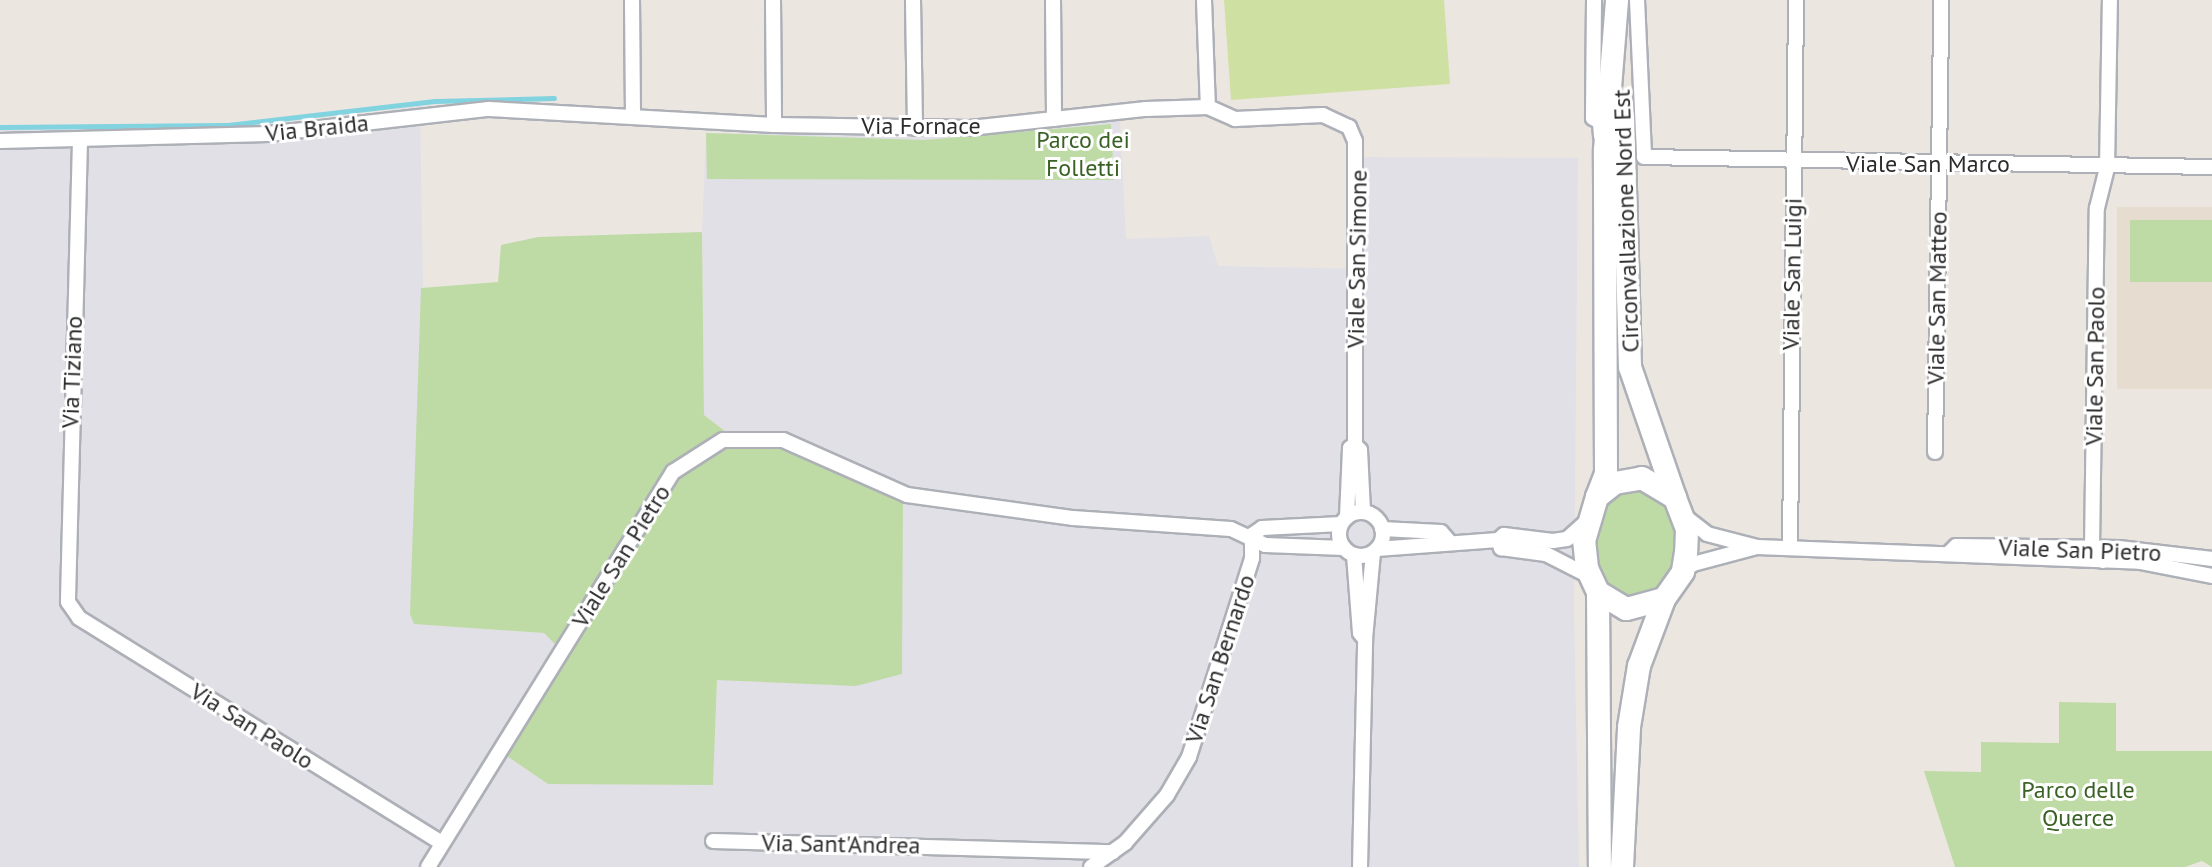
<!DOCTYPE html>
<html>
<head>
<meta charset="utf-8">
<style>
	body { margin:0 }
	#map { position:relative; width:2212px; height:867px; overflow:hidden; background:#ece6e1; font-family:"PT Sans",sans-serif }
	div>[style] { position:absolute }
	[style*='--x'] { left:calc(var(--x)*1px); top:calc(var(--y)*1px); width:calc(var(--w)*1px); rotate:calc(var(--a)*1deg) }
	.industrial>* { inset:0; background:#e1e0e6 }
	.education>* { inset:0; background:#e7dcd0; transform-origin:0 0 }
	.green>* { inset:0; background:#bedba5; transform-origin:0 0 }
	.pitch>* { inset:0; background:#cee1a2 }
	.stream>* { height:5px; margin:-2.5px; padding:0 2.5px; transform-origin:2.5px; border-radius:2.5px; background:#82d3e0 }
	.roads { filter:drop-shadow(2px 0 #adb0b7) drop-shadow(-2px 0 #adb0b7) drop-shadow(0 2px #adb0b7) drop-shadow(0 -2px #adb0b7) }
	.street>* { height:14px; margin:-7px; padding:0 7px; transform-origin:7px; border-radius:7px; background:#fff }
	.street>.ring { margin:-7px; padding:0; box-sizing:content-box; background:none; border:14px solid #fff; border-radius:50% }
	.secondary>* { height:22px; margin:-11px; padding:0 11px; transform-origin:11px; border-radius:11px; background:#fff }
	span { translate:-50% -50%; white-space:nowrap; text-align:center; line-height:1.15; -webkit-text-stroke:6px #fff; paint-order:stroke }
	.street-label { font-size:24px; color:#2c2c2c }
	.park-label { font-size:24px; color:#396124 }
</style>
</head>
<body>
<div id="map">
	<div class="industrial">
		<i style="clip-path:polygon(420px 106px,423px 289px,415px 624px,544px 633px,713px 785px,717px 680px,794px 679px,730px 435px,704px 415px,702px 232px,706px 133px,963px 136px,1120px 119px,1126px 239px,1209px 236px,1218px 266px,1360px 269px,1362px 157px,1578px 158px,1574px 611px,1579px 867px,0 867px,0 129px,325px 120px)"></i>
	</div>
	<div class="education">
		<i style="left:2212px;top:207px;width:182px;height:95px;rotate:90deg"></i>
	</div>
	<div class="green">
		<i style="clip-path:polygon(1111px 124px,1114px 180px,707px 179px,706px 133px,924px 140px)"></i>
		<i style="left:2212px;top:220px;width:62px;height:82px;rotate:90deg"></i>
		<i style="clip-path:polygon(702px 232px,704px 415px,730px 435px,799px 450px,903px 495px,902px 674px,856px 686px,717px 680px,713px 785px,548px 784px,501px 752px,564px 653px,544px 633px,414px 624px,410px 614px,421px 288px,498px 282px,501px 245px,538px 237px)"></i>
		<i style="clip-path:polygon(1635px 488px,1654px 491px,1671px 507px,1678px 531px,1676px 564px,1665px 588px,1631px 600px,1610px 592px,1597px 571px,1592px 545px,1603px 504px,1619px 491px)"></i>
		<i style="clip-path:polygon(2059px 702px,2116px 703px,2116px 751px,2212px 751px,2212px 867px,2202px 861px,2185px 867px,1955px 867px,1924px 771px,1981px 772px,1981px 742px,2059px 743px)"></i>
	</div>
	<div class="pitch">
		<i style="clip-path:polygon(1224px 0,1444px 0,1450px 84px,1231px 100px)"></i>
	</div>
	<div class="stream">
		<i style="--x:0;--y:127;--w:228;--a:-0.5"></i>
		<i style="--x:228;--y:125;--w:208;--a:-6.6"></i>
		<i style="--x:435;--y:101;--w:119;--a:-1.4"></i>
	</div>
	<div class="roads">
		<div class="street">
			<i style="--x:632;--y:0;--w:116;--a:89.5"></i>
			<i style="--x:773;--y:0;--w:125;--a:89.5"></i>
			<i style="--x:913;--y:0;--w:128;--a:89.1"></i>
			<i style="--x:1053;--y:0;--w:119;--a:89.5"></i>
			<i style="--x:1204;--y:0;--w:107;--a:87.9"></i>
			<i style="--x:1594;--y:0;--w:118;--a:90.5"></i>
			<i style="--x:1593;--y:118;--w:8;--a:30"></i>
			<i style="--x:1600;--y:122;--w:14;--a:86"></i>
			<i style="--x:1637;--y:0;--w:157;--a:87.4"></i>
			<i style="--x:1644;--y:157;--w:568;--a:1.01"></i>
			<i style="--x:1208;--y:107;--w:30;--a:24"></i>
			<i style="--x:1235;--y:119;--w:88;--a:-2.6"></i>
			<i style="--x:1323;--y:115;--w:29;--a:25"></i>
			<i style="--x:1349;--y:127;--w:15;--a:67"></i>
			<i style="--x:1355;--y:141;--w:304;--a:90"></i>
			<i style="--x:1355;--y:445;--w:7;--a:45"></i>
			<i style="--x:1360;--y:450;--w:62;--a:87.2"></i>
			<i style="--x:0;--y:141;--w:268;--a:-1.5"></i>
			<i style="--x:268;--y:134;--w:222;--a:-6.5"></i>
			<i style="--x:489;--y:109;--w:285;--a:3.2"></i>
			<i style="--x:774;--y:125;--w:196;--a:0.9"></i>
			<i style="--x:970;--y:128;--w:177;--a:-6.2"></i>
			<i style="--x:1146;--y:109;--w:62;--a:-1.8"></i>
			<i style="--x:80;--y:141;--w:461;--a:91.5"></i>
			<i style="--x:68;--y:602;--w:19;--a:55"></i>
			<i style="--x:79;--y:618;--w:427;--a:31.8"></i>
			<i style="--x:1935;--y:452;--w:452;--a:-89.2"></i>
			<i class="ring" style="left:1339px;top:512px;width:30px;height:30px"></i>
			<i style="--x:1683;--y:515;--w:31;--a:38"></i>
			<i style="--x:1707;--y:534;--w:52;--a:14.6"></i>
			<i style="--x:1347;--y:517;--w:69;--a:-87.5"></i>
			<i style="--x:1350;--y:448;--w:6;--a:-31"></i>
			<i style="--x:1382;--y:529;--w:59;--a:2.9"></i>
			<i style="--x:1441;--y:532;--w:11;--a:49"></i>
			<i style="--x:1252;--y:535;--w:12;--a:-35"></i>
			<i style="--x:1262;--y:528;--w:79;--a:-2.9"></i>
			<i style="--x:1498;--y:540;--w:9;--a:69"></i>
			<i style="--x:1501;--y:548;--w:45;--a:7.6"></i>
			<i style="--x:1546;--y:554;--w:48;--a:27.1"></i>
			<i style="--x:1790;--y:547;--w:547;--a:-89.37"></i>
			<i style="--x:1377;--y:549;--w:121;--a:-4.3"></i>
			<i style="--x:1498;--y:540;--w:8;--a:-40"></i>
			<i style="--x:1504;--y:535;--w:49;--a:7"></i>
			<i style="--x:1553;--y:541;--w:14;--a:-8"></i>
			<i style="--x:1567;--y:539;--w:27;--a:-42"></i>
			<i style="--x:1950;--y:552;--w:8;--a:-45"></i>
			<i style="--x:1956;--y:546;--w:163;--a:0.7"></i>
			<i style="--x:2119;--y:548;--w:94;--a:6.7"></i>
			<i style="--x:1354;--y:555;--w:78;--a:85.6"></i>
			<i style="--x:1360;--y:633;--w:8;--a:50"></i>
			<i style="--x:2103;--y:561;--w:17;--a:-130"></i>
			<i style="--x:2092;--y:548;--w:340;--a:-89.2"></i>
			<i style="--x:2097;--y:208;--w:41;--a:-76"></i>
			<i style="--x:2107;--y:168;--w:168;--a:-89"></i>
			<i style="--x:1683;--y:572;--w:13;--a:-39"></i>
			<i style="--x:1693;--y:564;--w:66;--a:-14.9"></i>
			<i style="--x:1757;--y:547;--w:383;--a:2.2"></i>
			<i style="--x:2140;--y:562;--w:73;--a:11"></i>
			<i style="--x:713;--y:841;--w:400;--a:1.6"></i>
			<i style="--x:428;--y:867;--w:465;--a:-58.2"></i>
			<i style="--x:673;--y:472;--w:59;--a:-32.6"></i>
			<i style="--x:723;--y:440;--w:60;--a:0"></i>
			<i style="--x:783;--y:440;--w:136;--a:23.9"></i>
			<i style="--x:907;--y:495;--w:168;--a:7.9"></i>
			<i style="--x:1073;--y:518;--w:158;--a:4"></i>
			<i style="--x:1231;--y:529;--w:38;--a:25"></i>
			<i style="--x:1265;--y:545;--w:79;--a:2.2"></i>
			<i style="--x:1091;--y:867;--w:42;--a:-35.2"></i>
			<i style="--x:1125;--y:843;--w:64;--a:-48.8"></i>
			<i style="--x:1167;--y:795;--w:44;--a:-59.9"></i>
			<i style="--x:1189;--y:757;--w:209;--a:-72.4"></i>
			<i style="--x:1252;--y:558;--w:23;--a:-90"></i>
			<i style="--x:1360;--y:867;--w:228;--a:-88.7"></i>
			<i style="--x:1365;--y:639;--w:87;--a:-84.7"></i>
		</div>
		<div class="secondary">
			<i style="--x:1623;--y:116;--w:251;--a:88.4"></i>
			<i style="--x:1630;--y:367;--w:139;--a:71"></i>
			<i style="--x:1642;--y:478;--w:39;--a:31"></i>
			<i style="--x:1675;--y:498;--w:33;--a:69"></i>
			<i style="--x:1687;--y:529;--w:23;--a:92"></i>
			<i style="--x:1686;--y:552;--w:20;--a:99"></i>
			<i style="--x:1683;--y:572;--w:33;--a:125"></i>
			<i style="--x:1664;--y:599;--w:39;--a:165"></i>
			<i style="--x:1626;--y:609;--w:33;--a:-149"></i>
			<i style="--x:1598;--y:592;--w:26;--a:-115"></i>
			<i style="--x:1587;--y:568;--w:27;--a:-96"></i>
			<i style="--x:1584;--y:541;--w:46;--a:-73.5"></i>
			<i style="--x:1597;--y:497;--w:23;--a:-38"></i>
			<i style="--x:1615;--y:483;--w:27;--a:-10"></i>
			<i style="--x:1597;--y:497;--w:25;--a:-69"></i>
			<i style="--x:1606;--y:474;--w:324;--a:-90.2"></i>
			<i style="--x:1605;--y:150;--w:150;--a:-85.4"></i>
			<i style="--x:1598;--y:592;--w:275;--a:89.6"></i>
			<i style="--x:1622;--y:867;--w:140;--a:-87.1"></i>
			<i style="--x:1629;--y:727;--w:62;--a:-80.7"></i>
			<i style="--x:1639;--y:666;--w:72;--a:-69.5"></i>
		</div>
	</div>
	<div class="street-label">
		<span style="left:921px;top:126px">Via Fornace</span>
		<span style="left:317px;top:128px;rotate:-6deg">Via Braida</span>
		<span style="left:1928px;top:164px">Viale San Marco</span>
		<span style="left:1626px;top:221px;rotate:-92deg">Circonvallazione Nord Est</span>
		<span style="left:1357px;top:259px;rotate:-89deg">Viale San Simone</span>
		<span style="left:1792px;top:274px;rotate:-89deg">Viale San Luigi</span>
		<span style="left:1937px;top:298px;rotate:-89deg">Viale San Matteo</span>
		<span style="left:2095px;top:366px;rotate:-89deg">Viale San Paolo</span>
		<span style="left:72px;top:372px;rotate:-88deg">Via Tiziano</span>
		<span style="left:2080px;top:550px;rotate:2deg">Viale San Pietro</span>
		<span style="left:621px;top:556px;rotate:-58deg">Viale San Pietro</span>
		<span style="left:1220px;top:659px;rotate:-72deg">Via San Bernardo</span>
		<span style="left:252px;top:726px;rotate:32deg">Via San Paolo</span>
		<span style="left:841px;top:844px;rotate:1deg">Via Sant'Andrea</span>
	</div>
	<div class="park-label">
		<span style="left:1083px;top:154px">Parco dei<br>Folletti</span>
		<span style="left:2078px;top:804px">Parco delle<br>Querce</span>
	</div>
</div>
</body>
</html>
